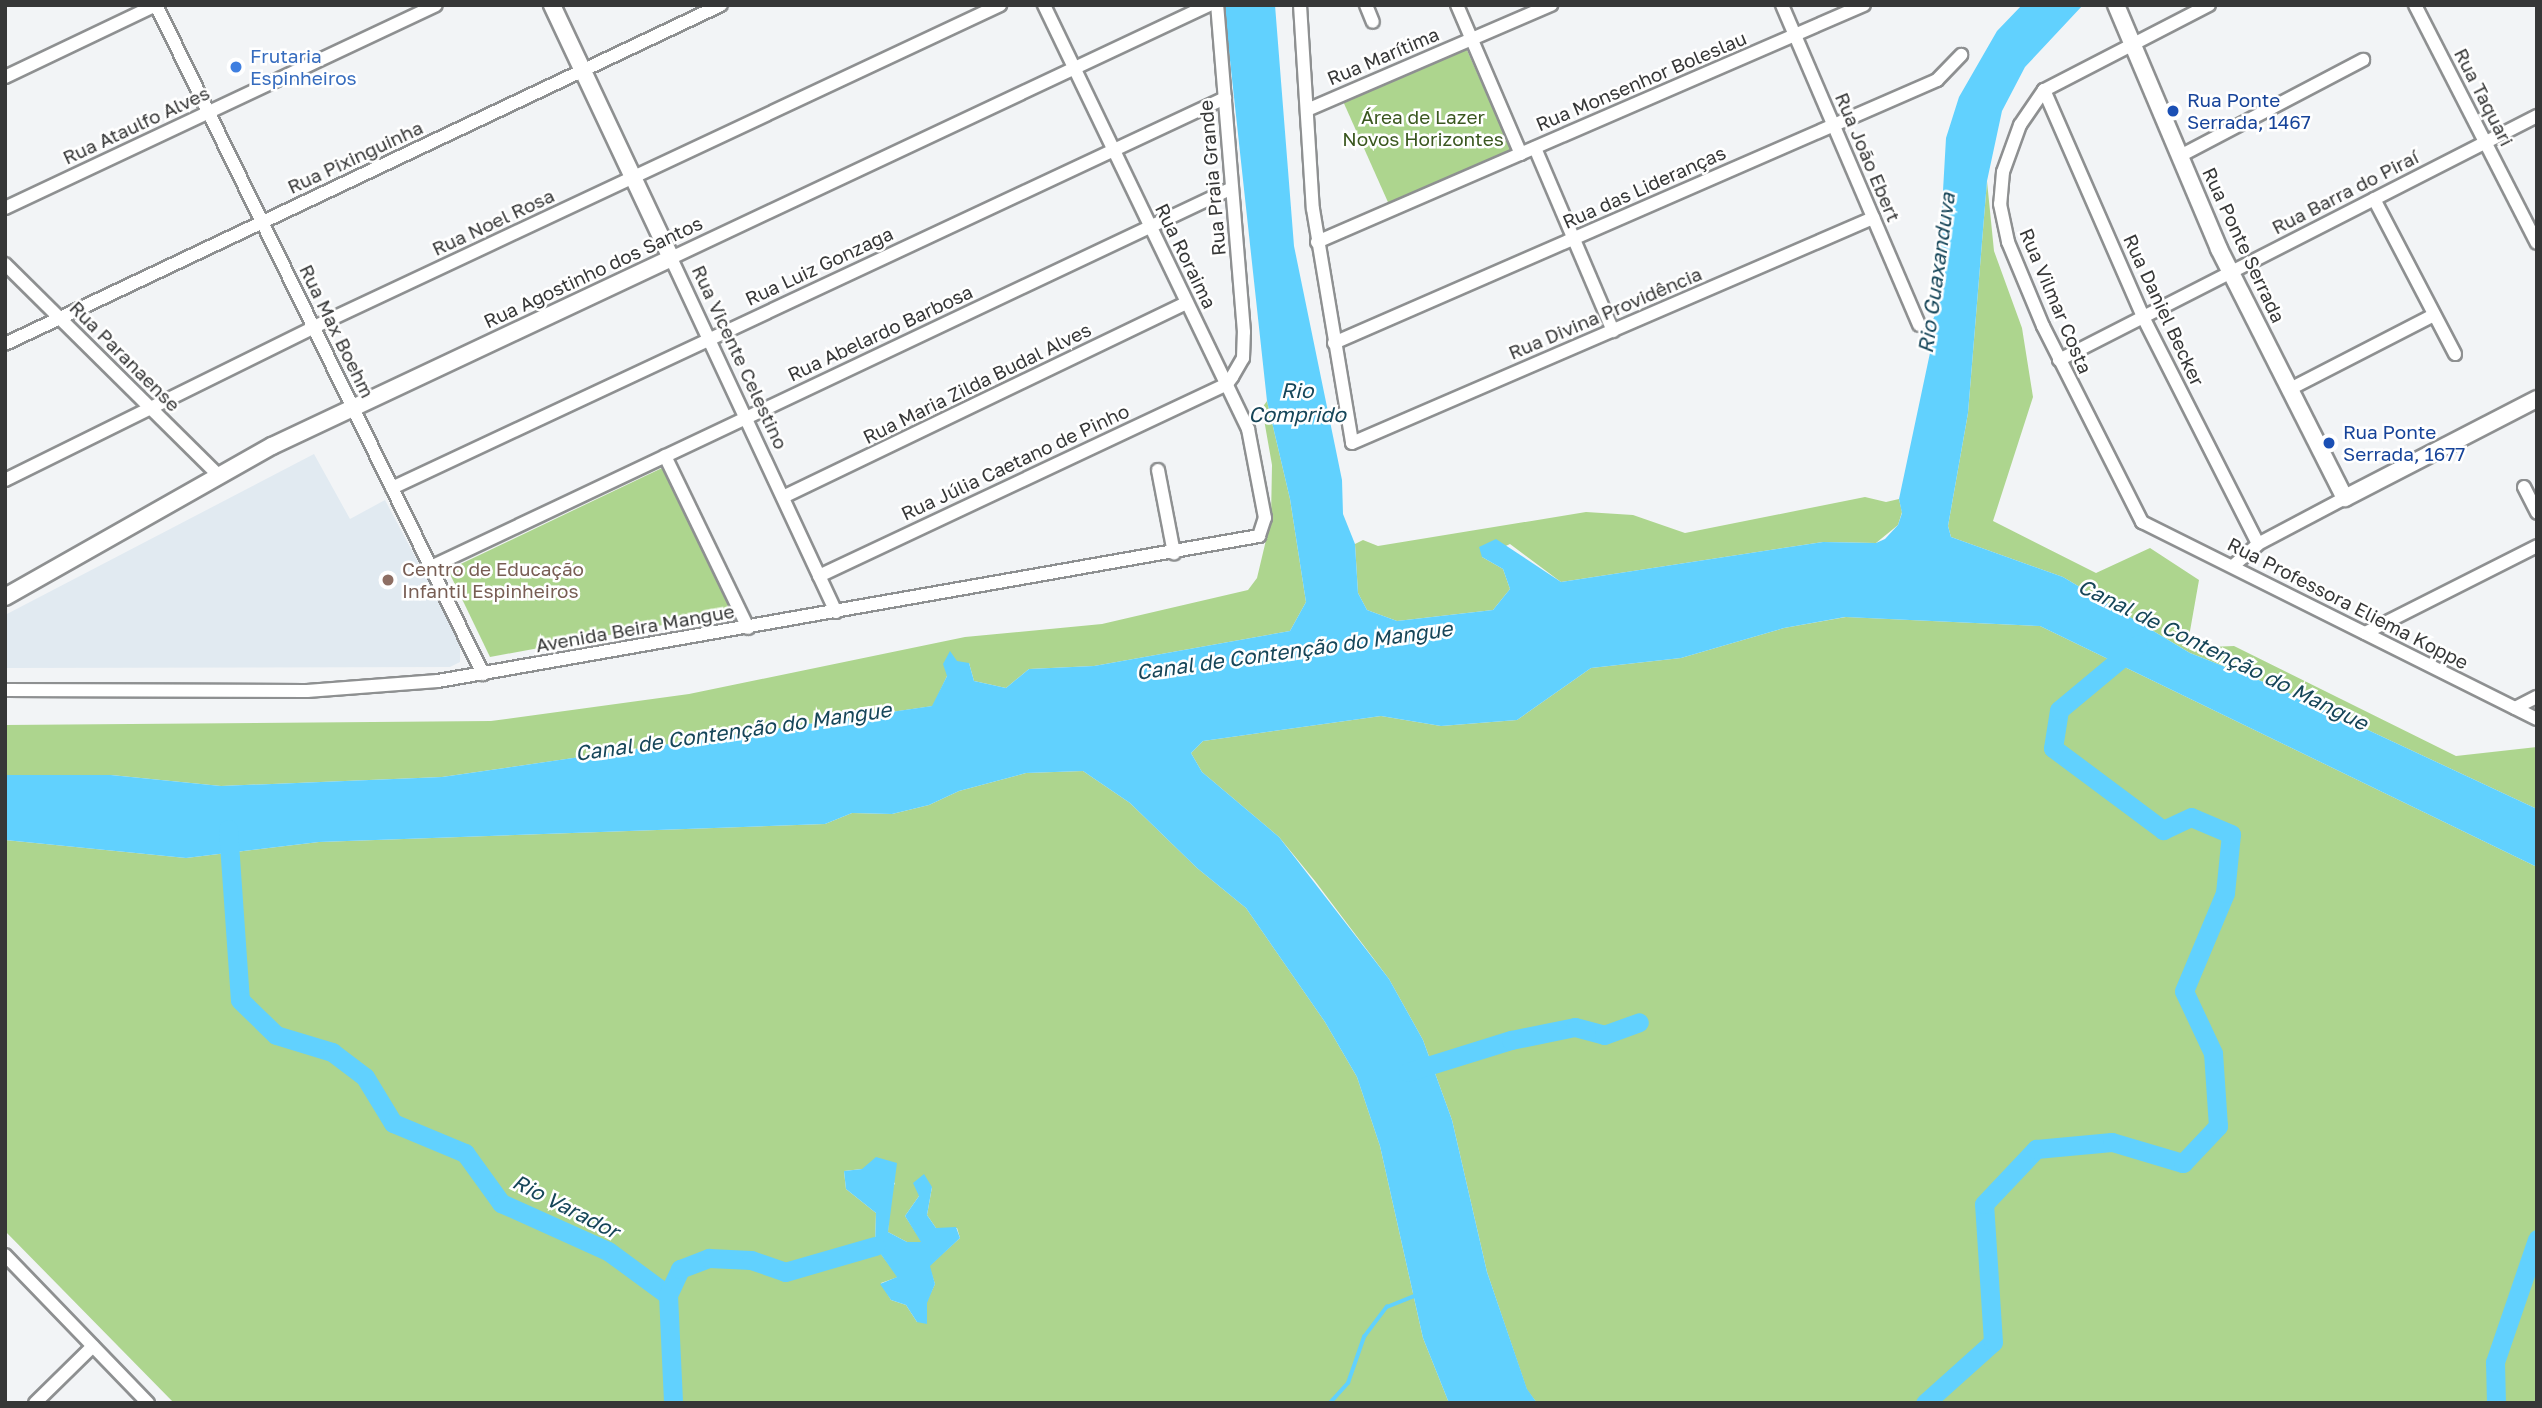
<!DOCTYPE html>
<html>
<head>
<meta charset="utf-8">
<style>
	body { margin:0 }
	#map { position:relative; width:2542px; height:1408px; overflow:hidden; background:#f2f4f6; font-family:"Golos Text",sans-serif }
	div>[style] { position:absolute }
	[style*='--x'] { left:calc(var(--x)*1px); top:calc(var(--y)*1px); width:calc(var(--w)*1px); rotate:calc(var(--a)*1deg) }
	.built>* { inset:0; background:#e1eaf1 }
	.green>* { inset:0; background:#add58e; transform-origin:0 0 }
	.water>* { inset:0; background:#61d1fe }
	.stream>* { height:3.5px; margin:-1.75px; padding:0 1.75px; transform-origin:1.75px; border-radius:1.75px; background:#61d1fe }
	.river>* { height:19px; margin:-9.5px; padding:0 9.5px; transform-origin:9.5px; border-radius:9.5px; background:#61d1fe }
	.roads { filter:drop-shadow(2px 0 #8e9091) drop-shadow(-2px 0 #8e9091) drop-shadow(0 2px #8e9091) drop-shadow(0 -2px #8e9091) }
	.minor>* { height:12px; margin:-6px; padding:0 6px; transform-origin:6px; border-radius:6px; background:#fff }
	.tertiary>* { height:16px; margin:-8px; padding:0 8px; transform-origin:8px; border-radius:8px; background:#fff }
	.dots>* { width:19px; height:19px; translate:-50% -50%; box-sizing:border-box; border:4px solid #fff; border-radius:50% }
	span { translate:-50% -50%; white-space:nowrap; text-align:center; line-height:1.15; -webkit-text-stroke:5px #fff; paint-order:stroke }
	.shop-label { font-size:19px; color:#366cbe }
	.left { translate:0 -50%; text-align:left }
	.street-label { font-size:19px; color:#363737 }
	.transit-label { font-size:19px; color:#164399 }
	.park-label { font-size:19px; color:#3a571f }
	.education-label { font-size:19px; color:#785e54 }
	.water-label { font-size:21px; color:#164659; font-style:italic }
	.frame { position:absolute; inset:0; border:7px solid #363737; pointer-events:none }
</style>
</head>
<body>
<div id="map">
	<div class="built">
		<i style="clip-path:polygon(314px 454px,350px 519px,385px 500px,460px 641px,460px 662px,450px 667px,5px 668px,5px 615px)"></i>
	</div>
	<div class="green">
		<i style="left:1466px;top:48px;width:112px;height:134px;rotate:66deg"></i>
		<i style="clip-path:polygon(1987px 181px,1994px 251px,2022px 328px,2033px 397px,1993px 521px,2096px 573px,2150px 548px,2199px 580px,2187px 648px,2234px 646px,2456px 756px,2537px 747px,2537px 809px,2276px 687px,2190px 653px,2063px 577px,1951px 537px,1948px 526px,1968px 413px)"></i>
		<i style="clip-path:polygon(1267px 401px,1290px 499px,1306px 602px,1290px 631px,1094px 666px,1029px 669px,1006px 688px,974px 681px,969px 663px,947px 676px,933px 706px,442px 777px,221px 786px,111px 775px,5px 775px,5px 725px,491px 721px,689px 694px,965px 637px,1102px 624px,1248px 590px,1257px 578px,1271px 519px,1272px 465px,1262px 408px)"></i>
		<i style="clip-path:polygon(662px 468px,733px 612px,490px 657px,448px 570px)"></i>
		<i style="clip-path:polygon(1865px 497px,1886px 502px,1899px 499px,1902px 512px,1898px 525px,1876px 543px,1823px 542px,1561px 582px,1510px 544px,1482px 557px,1503px 569px,1510px 589px,1493px 610px,1397px 621px,1367px 610px,1358px 593px,1355px 544px,1363px 540px,1378px 546px,1586px 512px,1633px 515px,1685px 533px)"></i>
		<i style="clip-path:polygon(1846px 617px,2040px 626px,2537px 867px,2537px 1403px,1537px 1403px,1527px 1390px,1487px 1272px,1452px 1120px,1423px 1040px,1389px 979px,1315px 881px,1279px 837px,1202px 772px,1191px 753px,1203px 741px,1381px 716px,1441px 726px,1517px 720px,1591px 668px,1681px 658px,1784px 628px)"></i>
		<i style="clip-path:polygon(evenodd,1083px 771px,1130px 803px,1197px 868px,1246px 908px,1325px 1022px,1357px 1077px,1380px 1146px,1423px 1338px,1449px 1403px,174px 1403px,5px 1231px,5px 840px,186px 858px,319px 842px,825px 824px,852px 813px,892px 814px,929px 805px,959px 791px,1026px 773px,1083px 771px,862px 1169px,895px 1183px,890px 1195px,888px 1232px,907px 1242px,922px 1242px,905px 1216px,919px 1196px,932px 1187px,927px 1215px,936px 1228px,957px 1228px,960px 1238px,929px 1266px,935px 1284px,917px 1322px,906px 1305px,891px 1300px,881px 1283px,898px 1277px,875px 1246px,876px 1213px,846px 1189px,844px 1171px,862px 1169px)"></i>
	</div>
	<div class="water">
		<i style="clip-path:polygon(1224px 5px,1275px 5px,1294px 246px,1342px 480px,1343px 514px,1355px 544px,1358px 593px,1367px 610px,1397px 621px,1493px 610px,1510px 589px,1503px 569px,1482px 557px,1479px 547px,1496px 539px,1561px 582px,1823px 542px,1876px 543px,1885px 539px,1898px 525px,1902px 513px,1899px 499px,1934px 334px,1930px 324px,1936px 314px,1946px 138px,1959px 97px,1997px 31px,2022px 5px,2083px 5px,2025px 67px,2002px 111px,1987px 181px,1968px 413px,1948px 526px,1951px 537px,2063px 577px,2190px 653px,2276px 687px,2537px 809px,2537px 867px,2040px 626px,1845px 617px,1784px 628px,1681px 658px,1591px 668px,1517px 720px,1441px 726px,1381px 716px,1203px 741px,1191px 753px,1202px 772px,1279px 837px,1389px 979px,1423px 1040px,1452px 1120px,1487px 1272px,1527px 1389px,1537px 1403px,1449px 1403px,1423px 1338px,1380px 1146px,1357px 1077px,1325px 1022px,1246px 908px,1197px 868px,1130px 803px,1083px 771px,1026px 773px,959px 791px,929px 805px,892px 814px,852px 813px,825px 824px,319px 842px,186px 858px,5px 840px,5px 775px,111px 775px,221px 786px,442px 777px,932px 706px,947px 676px,943px 664px,950px 651px,957px 661px,969px 663px,974px 681px,1006px 688px,1029px 669px,1094px 666px,1290px 631px,1306px 602px,1290px 499px,1267px 401px)"></i>
		<i style="clip-path:polygon(876px 1157px,897px 1163px,888px 1232px,907px 1242px,921px 1242px,905px 1216px,919px 1196px,913px 1183px,924px 1174px,932px 1187px,927px 1215px,936px 1228px,956px 1227px,960px 1238px,930px 1266px,935px 1284px,927px 1303px,927px 1324px,917px 1322px,906px 1305px,891px 1300px,880px 1284px,897px 1277px,875px 1246px,876px 1213px,846px 1189px,844px 1171px,862px 1169px)"></i>
	</div>
	<div class="stream">
		<i style="--x:1330;--y:1403;--w:27;--a:-48"></i>
		<i style="--x:1348;--y:1383;--w:49;--a:-70.8"></i>
		<i style="--x:1364;--y:1337;--w:38;--a:-53"></i>
		<i style="--x:1387;--y:1307;--w:32;--a:-22"></i>
	</div>
	<div class="river">
		<i style="--x:228;--y:829;--w:171;--a:86"></i>
		<i style="--x:240;--y:1000;--w:50;--a:44.2"></i>
		<i style="--x:276;--y:1035;--w:59;--a:16.9"></i>
		<i style="--x:332;--y:1052;--w:41;--a:37.1"></i>
		<i style="--x:365;--y:1077;--w:54;--a:58.7"></i>
		<i style="--x:393;--y:1123;--w:78;--a:22.6"></i>
		<i style="--x:465;--y:1153;--w:62;--a:54.2"></i>
		<i style="--x:501;--y:1203;--w:117;--a:24.2"></i>
		<i style="--x:608;--y:1251;--w:74;--a:36.3"></i>
		<i style="--x:668;--y:1295;--w:108;--a:87.3"></i>
		<i style="--x:1408;--y:1072;--w:108;--a:-17.3"></i>
		<i style="--x:1511;--y:1040;--w:65;--a:-11.5"></i>
		<i style="--x:1575;--y:1027;--w:30;--a:15"></i>
		<i style="--x:1604;--y:1035;--w:37;--a:-20"></i>
		<i style="--x:668;--y:1295;--w:29;--a:-65"></i>
		<i style="--x:680;--y:1269;--w:31;--a:-21"></i>
		<i style="--x:709;--y:1258;--w:42;--a:2.7"></i>
		<i style="--x:751;--y:1260;--w:36;--a:19"></i>
		<i style="--x:785;--y:1272;--w:94;--a:-16.1"></i>
		<i style="--x:1925;--y:1403;--w:91;--a:-41.9"></i>
		<i style="--x:1993;--y:1342;--w:138;--a:-93.7"></i>
		<i style="--x:1984;--y:1204;--w:76;--a:-46.6"></i>
		<i style="--x:2036;--y:1149;--w:76;--a:-5.3"></i>
		<i style="--x:2112;--y:1142;--w:74;--a:16.5"></i>
		<i style="--x:2183;--y:1163;--w:51;--a:-46.6"></i>
		<i style="--x:2218;--y:1126;--w:73;--a:-93.9"></i>
		<i style="--x:2213;--y:1053;--w:68;--a:-115.1"></i>
		<i style="--x:2184;--y:991;--w:106;--a:-67.3"></i>
		<i style="--x:2225;--y:893;--w:59;--a:-84.2"></i>
		<i style="--x:2231;--y:834;--w:43;--a:-157"></i>
		<i style="--x:2191;--y:817;--w:31;--a:155"></i>
		<i style="--x:2163;--y:830;--w:137;--a:-143.3"></i>
		<i style="--x:2053;--y:748;--w:38;--a:-81"></i>
		<i style="--x:2059;--y:710;--w:102;--a:-39.8"></i>
		<i style="--x:2496;--y:1403;--w:41;--a:-91.4"></i>
		<i style="--x:2495;--y:1362;--w:130;--a:-71.1"></i>
	</div>
	<div class="roads">
		<div class="minor">
			<i style="--x:156;--y:5;--w:745;--a:63.95"></i>
			<i style="--x:1300;--y:5;--w:204;--a:86.4"></i>
			<i style="--x:1313;--y:209;--w:237;--a:80.5"></i>
			<i style="--x:1352;--y:443;--w:568;--a:-23.36"></i>
			<i style="--x:1366;--y:5;--w:18;--a:68"></i>
			<i style="--x:1457;--y:5;--w:162;--a:66.8"></i>
			<i style="--x:1782;--y:5;--w:348;--a:66.8"></i>
			<i style="--x:2209;--y:5;--w:186;--a:152.7"></i>
			<i style="--x:2044;--y:90;--w:42;--a:124.4"></i>
			<i style="--x:2020;--y:125;--w:50;--a:109.9"></i>
			<i style="--x:2003;--y:172;--w:32;--a:95"></i>
			<i style="--x:2000;--y:204;--w:39;--a:78"></i>
			<i style="--x:2008;--y:242;--w:91;--a:67.4"></i>
			<i style="--x:2043;--y:326;--w:220;--a:63.2"></i>
			<i style="--x:2142;--y:522;--w:441;--a:26.5"></i>
			<i style="--x:2415;--y:5;--w:267;--a:62.9"></i>
			<i style="--x:5;--y:77;--w:167;--a:-25.5"></i>
			<i style="--x:2044;--y:90;--w:248;--a:66.4"></i>
			<i style="--x:2143;--y:317;--w:254;--a:63.1"></i>
			<i style="--x:1307;--y:110;--w:266;--a:-23.3"></i>
			<i style="--x:1535;--y:148;--w:199;--a:66.9"></i>
			<i style="--x:2180;--y:156;--w:207;--a:-27.7"></i>
			<i style="--x:2374;--y:199;--w:175;--a:62.4"></i>
			<i style="--x:5;--y:208;--w:476;--a:-25.2"></i>
			<i style="--x:1317;--y:242;--w:596;--a:-23.43"></i>
			<i style="--x:5;--y:264;--w:300;--a:44.7"></i>
			<i style="--x:1334;--y:343;--w:658;--a:-23.56"></i>
			<i style="--x:1937;--y:80;--w:35;--a:-46"></i>
			<i style="--x:5;--y:344;--w:792;--a:-25.34"></i>
			<i style="--x:2059;--y:360;--w:537;--a:-27.04"></i>
			<i style="--x:2290;--y:389;--w:162;--a:-27.2"></i>
			<i style="--x:665;--y:456;--w:191;--a:64.2"></i>
			<i style="--x:1158;--y:470;--w:85;--a:79.1"></i>
			<i style="--x:5;--y:480;--w:345;--a:-26.3"></i>
			<i style="--x:314;--y:327;--w:758;--a:-25.14"></i>
			<i style="--x:2524;--y:487;--w:29;--a:63"></i>
			<i style="--x:392;--y:488;--w:920;--a:-25.09"></i>
			<i style="--x:783;--y:497;--w:448;--a:-25.7"></i>
			<i style="--x:2233;--y:566;--w:33;--a:-41"></i>
			<i style="--x:2258;--y:544;--w:98;--a:-27.9"></i>
			<i style="--x:431;--y:567;--w:886;--a:-25.32"></i>
			<i style="--x:819;--y:576;--w:451;--a:-25.2"></i>
			<i style="--x:1227;--y:384;--w:9;--a:-54"></i>
			<i style="--x:1232;--y:377;--w:22;--a:-60"></i>
			<i style="--x:1243;--y:358;--w:26;--a:-88"></i>
			<i style="--x:1244;--y:332;--w:328;--a:-94.7"></i>
			<i style="--x:836;--y:612;--w:391;--a:-115"></i>
			<i style="--x:671;--y:258;--w:595;--a:-25.19"></i>
			<i style="--x:2365;--y:633;--w:193;--a:-26.8"></i>
			<i style="--x:5;--y:690;--w:302;--a:0.2"></i>
			<i style="--x:307;--y:691;--w:131;--a:-4.4"></i>
			<i style="--x:438;--y:681;--w:834;--a:-10.02"></i>
			<i style="--x:1259;--y:536;--w:19;--a:-72"></i>
			<i style="--x:1265;--y:518;--w:91;--a:-100.8"></i>
			<i style="--x:1248;--y:429;--w:471;--a:-115.7"></i>
			<i style="--x:2515;--y:708;--w:25;--a:-27"></i>
			<i style="--x:5;--y:1255;--w:206;--a:46"></i>
			<i style="--x:35;--y:1403;--w:81;--a:-44.5"></i>
		</div>
		<div class="tertiary">
			<i style="--x:2116;--y:5;--w:265;--a:67.1"></i>
			<i style="--x:2219;--y:249;--w:279;--a:63.2"></i>
			<i style="--x:2345;--y:498;--w:216;--a:-27.3"></i>
			<i style="--x:5;--y:597;--w:307;--a:-29.5"></i>
			<i style="--x:272;--y:446;--w:441;--a:-25.2"></i>
			<i style="--x:671;--y:258;--w:280;--a:-115.2"></i>
		</div>
	</div>
	<div class="dots">
		<i style="left:236px;top:67px;background:#3f7fe0"></i>
		<i style="left:2173px;top:111px;background:#1a4fb4"></i>
		<i style="left:2329px;top:443px;background:#1a4fb4"></i>
		<i style="left:388px;top:580px;background:#8d6e63"></i>
	</div>
	<div class="shop-label">
		<span class="left" style="left:250px;top:67px">Frutaria<br>Espinheiros</span>
	</div>
	<div class="street-label">
		<span style="left:1383px;top:56px;rotate:-23deg">Rua Marítima</span>
		<span style="left:1641px;top:81px;rotate:-23deg">Rua Monsenhor Boleslau</span>
		<span style="left:2484px;top:97px;rotate:63deg">Rua Taquari</span>
		<span style="left:136px;top:125px;rotate:-25deg">Rua Ataulfo Alves</span>
		<span style="left:355px;top:157px;rotate:-25deg">Rua Pixinguinha</span>
		<span style="left:1868px;top:157px;rotate:67deg">Rua João Ebert</span>
		<span style="left:1212px;top:178px;rotate:-95deg">Rua Praia Grande</span>
		<span style="left:1644px;top:187px;rotate:-24deg">Rua das Lideranças</span>
		<span style="left:2345px;top:192px;rotate:-27deg">Rua Barra do Piraí</span>
		<span style="left:493px;top:222px;rotate:-25deg">Rua Noel Rosa</span>
		<span style="left:2244px;top:245px;rotate:65deg">Rua Ponte Serrada</span>
		<span style="left:1186px;top:256px;rotate:64deg">Rua Roraima</span>
		<span style="left:819px;top:266px;rotate:-25deg">Rua Luiz Gonzaga</span>
		<span style="left:593px;top:272px;rotate:-25deg">Rua Agostinho dos Santos</span>
		<span style="left:2056px;top:301px;rotate:67deg">Rua Vilmar Costa</span>
		<span style="left:2164px;top:310px;rotate:65deg">Rua Daniel Becker</span>
		<span style="left:1605px;top:313px;rotate:-23deg">Rua Divina Providência</span>
		<span style="left:337px;top:331px;rotate:64deg">Rua Max Boehm</span>
		<span style="left:880px;top:333px;rotate:-25deg">Rua Abelardo Barbosa</span>
		<span style="left:125px;top:356px;rotate:45deg">Rua Paranaense</span>
		<span style="left:740px;top:357px;rotate:65deg">Rua Vicente Celestino</span>
		<span style="left:977px;top:383px;rotate:-26deg">Rua Maria Zilda Budal Alves</span>
		<span style="left:1015px;top:462px;rotate:-25deg">Rua Júlia Caetano de Pinho</span>
		<span style="left:2348px;top:603px;rotate:27deg">Rua Professora Eliema Koppe</span>
		<span style="left:635px;top:628px;rotate:-10deg">Avenida Beira Mangue</span>
	</div>
	<div class="transit-label">
		<span class="left" style="left:2187px;top:111px">Rua Ponte<br>Serrada, 1467</span>
		<span class="left" style="left:2343px;top:443px">Rua Ponte<br>Serrada, 1677</span>
	</div>
	<div class="park-label">
		<span style="left:1423px;top:128px">Área de Lazer<br>Novos Horizontes</span>
	</div>
	<div class="education-label">
		<span class="left" style="left:402px;top:580px">Centro de Educação<br>Infantil Espinheiros</span>
	</div>
	<div class="water-label">
		<span style="left:1936px;top:273px;rotate:-82deg">Rio Guaxanduva</span>
		<span style="left:1297px;top:402px">Rio<br>Comprido</span>
		<span style="left:1294px;top:650px;rotate:-8deg">Canal de Contenção do Mangue</span>
		<span style="left:2223px;top:654px;rotate:26deg">Canal de Contenção do Mangue</span>
		<span style="left:733px;top:731px;rotate:-8deg">Canal de Contenção do Mangue</span>
		<span style="left:566px;top:1206px;rotate:27deg">Rio Varador</span>
	</div>
	<div class="frame"></div>
</div>
</body>
</html>
